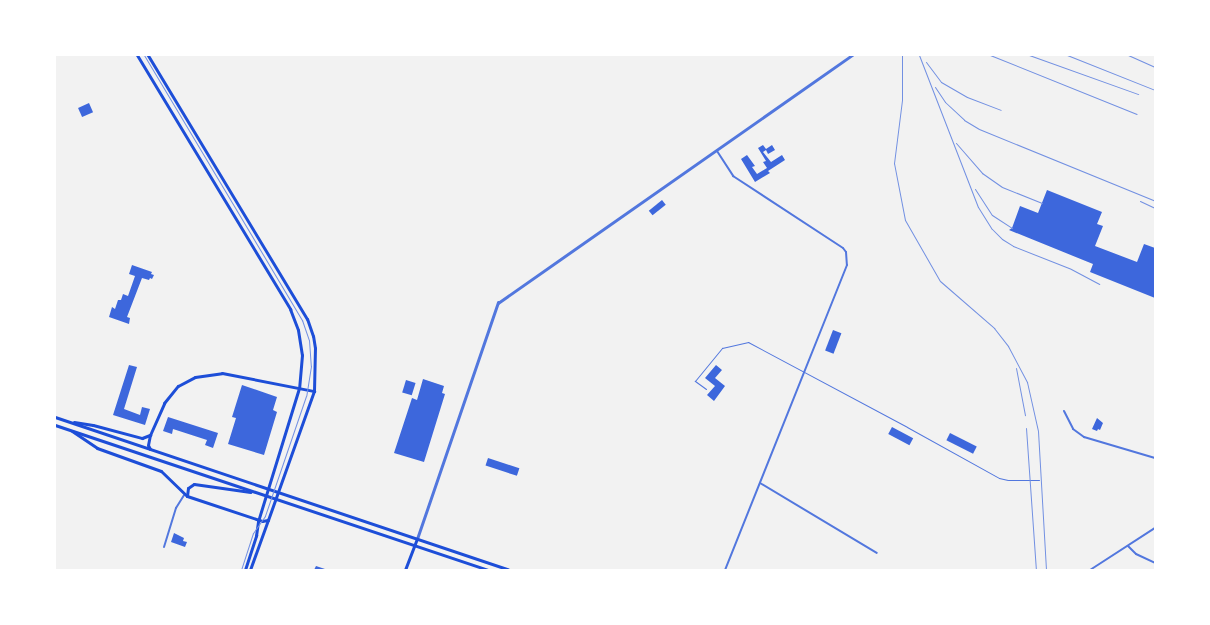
<!DOCTYPE html>
<html>
<head>
<meta charset="utf-8">
<style>
	body { margin:0 }
	#map { position:relative; width:1210px; height:625px; overflow:hidden; background:#f2f2f2; font-family:"Fira Sans Condensed",sans-serif }
	div>[style] { position:absolute }
	[style*='--x'] { left:calc(var(--x)*1px); top:calc(var(--y)*1px); width:calc(var(--w)*1px); rotate:calc(var(--a)*1deg) }
	.building>* { inset:0; background:#3d67dc; transform-origin:0 0 }
	.service>* { height:1px; margin:-0.5px; padding:0 0.5px; transform-origin:0.5px; border-radius:0.5px; background:#5277de }
	.minor>* { height:2px; margin:-1px; padding:0 1px; transform-origin:1px; border-radius:1px; background:#5277de }
	.tertiary>* { height:2.5px; margin:-1.25px; padding:0 1.25px; transform-origin:1.25px; border-radius:1.25px; background:#5277de }
	.secondary>* { height:2.5px; margin:-1.25px; padding:0 1.25px; transform-origin:1.25px; border-radius:1.25px; background:#1d4ed8 }
	.primary>* { height:3px; margin:-1.5px; padding:0 1.5px; transform-origin:1.5px; border-radius:1.5px; background:#1d4ed8 }
	.tram>* { height:1px; margin:-0.5px; padding:0 0.5px; transform-origin:0.5px; border-radius:0.5px; background:#7290e2 }
	.rail>* { height:1px; margin:-0.5px; padding:0 0.5px; transform-origin:0.5px; border-radius:0.5px; background:#7290e2 }
	span { translate:-50% -50%; white-space:nowrap; text-align:center; line-height:1.15; -webkit-text-stroke:3px #fff; paint-order:stroke }
	.frame { position:absolute; inset:0; border:56px solid #fff; pointer-events:none }
</style>
</head>
<body>
<div id="map">
	<div class="building">
		<i style="left:89px;top:103px;width:10px;height:12px;rotate:66deg"></i>
		<i style="clip-path:polygon(763px 145px,766px 149px,772px 145px,775px 150px,768px 154px,766px 150px,763px 152px,771px 162px,782px 155px,785px 160px,768px 171px,770px 173px,755px 182px,741px 159px,747px 155px,755px 166px,752px 167px,757px 174px,767px 168px,763px 162px,766px 161px,758px 148px)"></i>
		<i style="clip-path:polygon(1047px 190px,1102px 212px,1097px 224px,1103px 226px,1095px 246px,1137px 262px,1144px 244px,1155px 248px,1155px 298px,1090px 272px,1093px 264px,1009px 230px,1012px 228px,1020px 206px,1038px 213px)"></i>
		<i style="left:662px;top:200px;width:6px;height:17px;rotate:51deg"></i>
		<i style="clip-path:polygon(132px 265px,152px 272px,151px 274px,154px 275px,152px 279px,150px 278px,149px 280px,142px 278px,127px 317px,130px 318px,129px 324px,109px 317px,112px 307px,115px 309px,118px 300px,121px 300px,123px 294px,128px 296px,135px 276px,129px 274px)"></i>
		<i style="left:833px;top:330px;width:9px;height:22px;rotate:21deg"></i>
		<i style="clip-path:polygon(129px 365px,137px 367px,124px 409px,140px 415px,142px 407px,150px 409px,145px 425px,113px 415px)"></i>
		<i style="clip-path:polygon(716px 365px,722px 370px,715px 378px,725px 386px,714px 401px,707px 395px,715px 386px,705px 378px)"></i>
		<i style="clip-path:polygon(423px 379px,444px 386px,442px 393px,445px 394px,424px 462px,394px 453px,412px 398px,417px 400px)"></i>
		<i style="left:406px;top:380px;width:10px;height:13px;rotate:17deg"></i>
		<i style="clip-path:polygon(242px 385px,277px 397px,273px 410px,277px 412px,264px 455px,228px 444px,236px 418px,232px 417px)"></i>
		<i style="clip-path:polygon(168px 417px,218px 433px,213px 448px,205px 445px,207px 440px,173px 429px,172px 434px,163px 431px)"></i>
		<i style="clip-path:polygon(1097px 418px,1103px 423px,1100px 430px,1098px 429px,1097px 431px,1092px 429px)"></i>
		<i style="left:892px;top:427px;width:24px;height:8px;rotate:28deg"></i>
		<i style="left:950px;top:433px;width:30px;height:8px;rotate:27deg"></i>
		<i style="left:488px;top:458px;width:33px;height:8px;rotate:18deg"></i>
		<i style="clip-path:polygon(174px 533px,184px 538px,183px 541px,187px 542px,185px 547px,171px 542px)"></i>
		<i style="clip-path:polygon(316px 566px,328px 570px,314px 570px)"></i>
	</div>
	<div class="service">
		<i style="--x:706;--y:389;--w:14;--a:-144"></i>
		<i style="--x:695;--y:381;--w:43;--a:-50.7"></i>
		<i style="--x:722;--y:348;--w:27;--a:-13"></i>
		<i style="--x:748;--y:342;--w:180;--a:28.1"></i>
		<i style="--x:907;--y:427;--w:105;--a:29"></i>
		<i style="--x:999;--y:478;--w:9;--a:13"></i>
		<i style="--x:1008;--y:480;--w:31;--a:0"></i>
	</div>
	<div class="minor">
		<i style="--x:717;--y:151;--w:30;--a:57"></i>
		<i style="--x:733;--y:176;--w:131;--a:33.2"></i>
		<i style="--x:843;--y:248;--w:5;--a:53"></i>
		<i style="--x:846;--y:252;--w:13;--a:86"></i>
		<i style="--x:847;--y:265;--w:328;--a:111.8"></i>
		<i style="--x:1064;--y:411;--w:20;--a:63"></i>
		<i style="--x:1073;--y:429;--w:14;--a:36"></i>
		<i style="--x:1084;--y:437;--w:74;--a:16.5"></i>
		<i style="--x:760;--y:483;--w:136;--a:30.9"></i>
		<i style="--x:1128;--y:546;--w:11;--a:45"></i>
		<i style="--x:1136;--y:554;--w:21;--a:25"></i>
		<i style="--x:164;--y:547;--w:41;--a:-72.9"></i>
		<i style="--x:176;--y:508;--w:15;--a:-58"></i>
		<i style="--x:1090;--y:570;--w:77;--a:-32.9"></i>
	</div>
	<div class="tertiary">
		<i style="--x:417;--y:539;--w:250;--a:-71.1"></i>
		<i style="--x:498;--y:303;--w:432;--a:-35"></i>
	</div>
	<div class="secondary">
		<i style="--x:245;--y:570;--w:36;--a:-72"></i>
		<i style="--x:256;--y:536;--w:15;--a:-82"></i>
		<i style="--x:250;--y:570;--w:53;--a:-70.2"></i>
		<i style="--x:405;--y:570;--w:33;--a:-69"></i>
	</div>
	<div class="primary">
		<i style="--x:137;--y:55;--w:297;--a:58.9"></i>
		<i style="--x:290;--y:309;--w:22;--a:69"></i>
		<i style="--x:298;--y:330;--w:25;--a:81"></i>
		<i style="--x:302;--y:355;--w:33;--a:95"></i>
		<i style="--x:299;--y:388;--w:139;--a:107.1"></i>
		<i style="--x:55;--y:417;--w:480;--a:18.6"></i>
		<i style="--x:74;--y:422;--w:19;--a:9"></i>
		<i style="--x:93;--y:425;--w:51;--a:14.9"></i>
		<i style="--x:142;--y:438;--w:9;--a:-21"></i>
		<i style="--x:55;--y:425;--w:458;--a:18.5"></i>
		<i style="--x:72;--y:431;--w:30;--a:34"></i>
		<i style="--x:97;--y:448;--w:68;--a:19.8"></i>
		<i style="--x:161;--y:471;--w:36;--a:44"></i>
		<i style="--x:187;--y:496;--w:79;--a:18.4"></i>
		<i style="--x:262;--y:521;--w:6;--a:-9"></i>
		<i style="--x:268;--y:520;--w:137;--a:-70.4"></i>
		<i style="--x:314;--y:391;--w:43;--a:-88.7"></i>
		<i style="--x:315;--y:348;--w:12;--a:-99"></i>
		<i style="--x:313;--y:336;--w:18;--a:-109"></i>
		<i style="--x:307;--y:319;--w:308;--a:-121.1"></i>
		<i style="--x:150;--y:449;--w:4;--a:-117"></i>
		<i style="--x:148;--y:445;--w:10;--a:-79"></i>
		<i style="--x:150;--y:435;--w:35;--a:-66"></i>
		<i style="--x:164;--y:403;--w:22;--a:-51"></i>
		<i style="--x:178;--y:386;--w:19;--a:-28"></i>
		<i style="--x:195;--y:377;--w:27;--a:-8"></i>
		<i style="--x:222;--y:373;--w:94;--a:11.1"></i>
		<i style="--x:187;--y:496;--w:8;--a:-83"></i>
		<i style="--x:188;--y:488;--w:7;--a:-34"></i>
		<i style="--x:194;--y:484;--w:57;--a:8.1"></i>
	</div>
	<div class="tram">
		<i style="--x:144;--y:55;--w:309;--a:59.2"></i>
		<i style="--x:302;--y:320;--w:21;--a:71"></i>
		<i style="--x:309;--y:340;--w:26;--a:86"></i>
		<i style="--x:311;--y:366;--w:30;--a:99"></i>
		<i style="--x:306;--y:396;--w:127;--a:108.9"></i>
		<i style="--x:265;--y:516;--w:21;--a:125"></i>
		<i style="--x:253;--y:533;--w:39;--a:108"></i>
	</div>
	<div class="rail">
		<i style="--x:902;--y:55;--w:45;--a:90"></i>
		<i style="--x:902;--y:100;--w:64;--a:97.2"></i>
		<i style="--x:894;--y:163;--w:58;--a:79.1"></i>
		<i style="--x:905;--y:220;--w:70;--a:60.2"></i>
		<i style="--x:940;--y:281;--w:72;--a:41"></i>
		<i style="--x:994;--y:328;--w:23;--a:52"></i>
		<i style="--x:1008;--y:346;--w:41;--a:62.2"></i>
		<i style="--x:1027;--y:382;--w:50;--a:77.3"></i>
		<i style="--x:1038;--y:431;--w:139;--a:86.7"></i>
		<i style="--x:919;--y:55;--w:163;--a:68.8"></i>
		<i style="--x:978;--y:207;--w:26;--a:58"></i>
		<i style="--x:992;--y:229;--w:14;--a:45"></i>
		<i style="--x:1002;--y:239;--w:13;--a:32"></i>
		<i style="--x:1013;--y:246;--w:62;--a:21.6"></i>
		<i style="--x:1071;--y:269;--w:32;--a:28"></i>
		<i style="--x:990;--y:55;--w:158;--a:21.9"></i>
		<i style="--x:1029;--y:55;--w:116;--a:19.7"></i>
		<i style="--x:1067;--y:55;--w:95;--a:21.7"></i>
		<i style="--x:1128;--y:55;--w:30;--a:24"></i>
		<i style="--x:926;--y:62;--w:25;--a:53"></i>
		<i style="--x:941;--y:82;--w:30;--a:30"></i>
		<i style="--x:967;--y:97;--w:36;--a:21"></i>
		<i style="--x:935;--y:87;--w:18;--a:56"></i>
		<i style="--x:945;--y:102;--w:26;--a:43"></i>
		<i style="--x:964;--y:120;--w:17;--a:31"></i>
		<i style="--x:979;--y:129;--w:190;--a:22.2"></i>
		<i style="--x:956;--y:143;--w:40;--a:49"></i>
		<i style="--x:982;--y:173;--w:24;--a:35"></i>
		<i style="--x:1002;--y:187;--w:43;--a:21.8"></i>
		<i style="--x:975;--y:189;--w:31;--a:57"></i>
		<i style="--x:992;--y:215;--w:24;--a:33"></i>
		<i style="--x:1140;--y:201;--w:17;--a:25"></i>
		<i style="--x:1016;--y:368;--w:48;--a:79.2"></i>
		<i style="--x:1026;--y:428;--w:142;--a:86"></i>
	</div>
	<div class="frame"></div>
</div>
</body>
</html>
